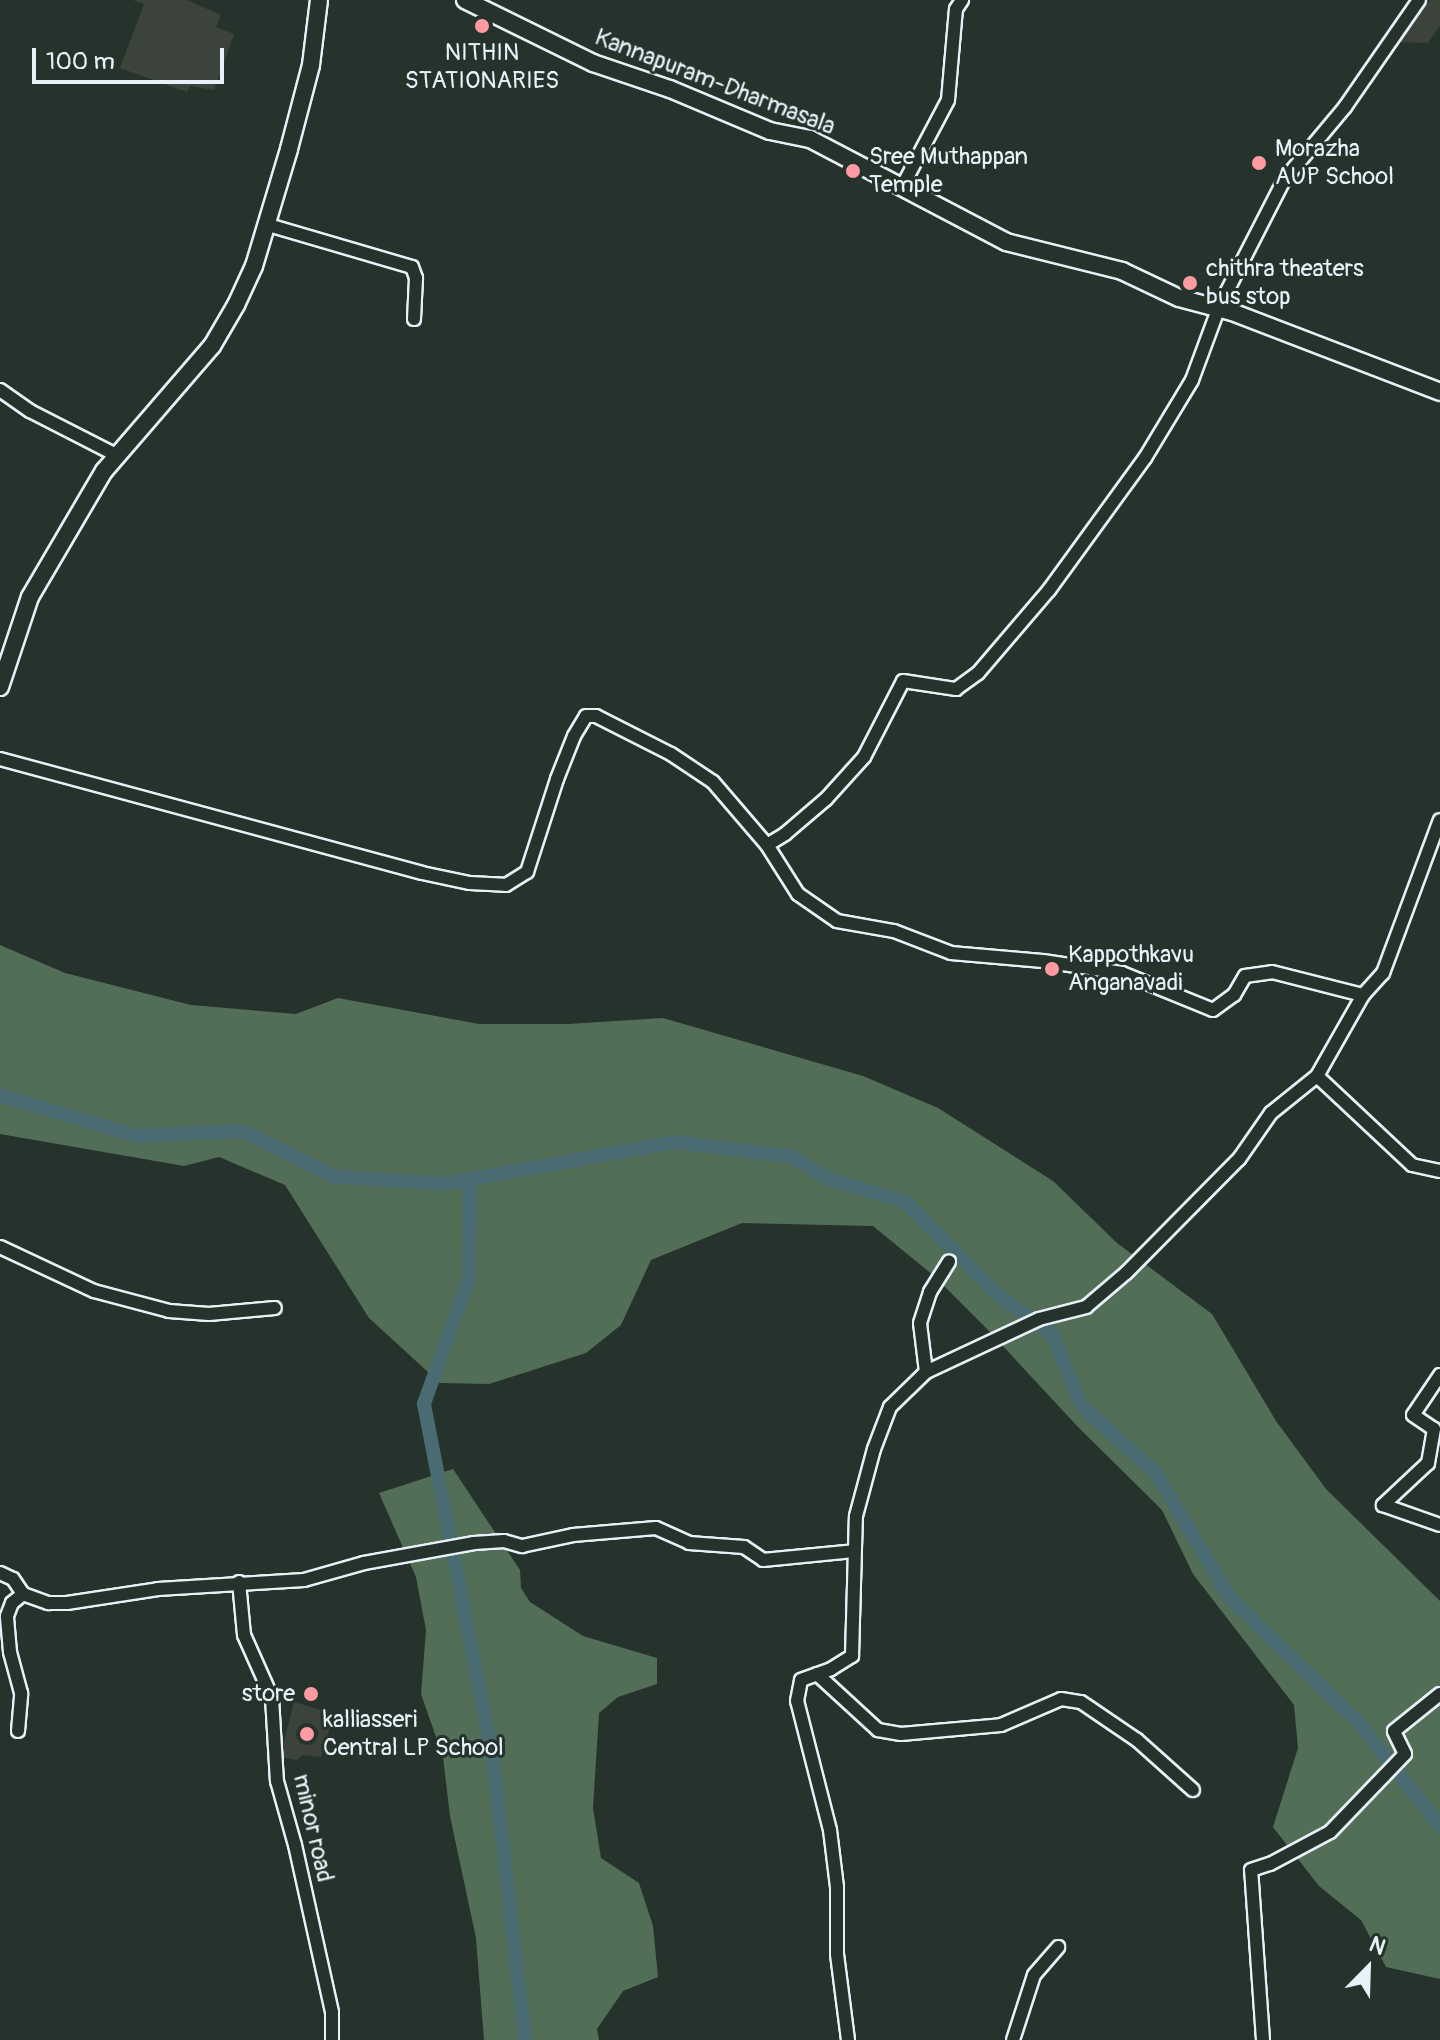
<!DOCTYPE html>
<html>
<head>
<meta charset="utf-8">
<style>
	body { margin:0 }
	#map { position:relative; width:1440px; height:2040px; overflow:hidden; background:#26332d; font-family:Pangolin,sans-serif }
	div>[style] { position:absolute }
	[style*='--x'] { left:calc(var(--x)*1px); top:calc(var(--y)*1px); width:calc(var(--w)*1px); rotate:calc(var(--a)*1deg) }
	.built>* { inset:0; background:#3c433a }
	.green>* { inset:0; background:#526e56 }
	.canal>* { height:14px; margin:-7px; padding:0 7px; transform-origin:7px; border-radius:7px; background:#4a6b71 }
	.roads { filter:drop-shadow(2px 0 #e8f1f8) drop-shadow(-2px 0 #e8f1f8) drop-shadow(0 2px #e8f1f8) drop-shadow(0 -2px #e8f1f8) }
	.minor>* { height:12px; margin:-6px; padding:0 6px; transform-origin:6px; border-radius:6px; background:#26332d }
	.secondary>* { height:16px; margin:-8px; padding:0 8px; transform-origin:8px; border-radius:8px; background:#26332d }
	.dots>* { width:22px; height:22px; translate:-50% -50%; box-sizing:border-box; border:4px solid #26332d; border-radius:50% }
	span { translate:-50% -50%; white-space:nowrap; text-align:center; line-height:1.15; -webkit-text-stroke:6px #26332d; paint-order:stroke }
	.poi-label { font-size:24px; color:#e8f1f8 }
	.left { translate:0 -50%; text-align:left }
	.right { translate:-100% -50%; text-align:right }
	.street-label { font-size:24px; color:#e8f1f8 }
	.north { position:absolute; left:1328px; top:1928px; width:80px; height:80px; -webkit-text-stroke:6px #26332d; paint-order:stroke; rotate:23deg; font-size:22px; font-weight:700; line-height:32px; text-align:center; color:#e8f1f8 }
	.north::after { content:''; display:block; margin:auto; width:28px; height:36px; background:#e8f1f8; clip-path:polygon(50% 0,100% 100%,50% 72%,0 100%) }
	.scale { position:absolute; left:32px; top:48px; width:192px; height:36px; box-sizing:border-box; border:4px solid #e8f1f8; border-top:0; padding-left:10px; font-size:24px; line-height:28px; white-space:nowrap; color:#e8f1f8; -webkit-text-stroke:6px #26332d; paint-order:stroke }
</style>
</head>
<body>
<div id="map">
	<div class="built">
		<i style="clip-path:polygon(133px 0,187px 0,221px 15px,216px 27px,234px 34px,214px 90px,190px 86px,187px 92px,120px 68px,144px 4px)"></i>
		<i style="clip-path:polygon(1430px 0,1440px 0,1440px 26px,1428px 43px,1400px 42px)"></i>
		<i style="clip-path:polygon(294px 1702px,334px 1714px,321px 1757px,302px 1755px,297px 1760px,280px 1757px)"></i>
	</div>
	<div class="green">
		<i style="clip-path:polygon(0 945px,65px 973px,191px 1005px,296px 1014px,338px 998px,479px 1024px,568px 1024px,663px 1018px,863px 1076px,938px 1108px,1053px 1181px,1117px 1243px,1212px 1314px,1276px 1421px,1326px 1489px,1440px 1601px,1440px 1979px,1386px 1967px,1361px 1920px,1319px 1886px,1273px 1827px,1298px 1748px,1294px 1705px,1193px 1574px,1162px 1510px,1078px 1427px,988px 1330px,933px 1275px,873px 1226px,742px 1223px,651px 1260px,621px 1325px,586px 1353px,489px 1384px,440px 1383px,369px 1318px,285px 1185px,219px 1157px,184px 1166px,0 1134px)"></i>
		<i style="clip-path:polygon(453px 1469px,520px 1570px,521px 1588px,530px 1602px,583px 1636px,657px 1658px,657px 1684px,618px 1697px,599px 1713px,593px 1808px,601px 1858px,639px 1883px,653px 1926px,658px 1977px,623px 1991px,597px 2029px,599px 2040px,484px 2040px,476px 1938px,450px 1816px,443px 1757px,421px 1694px,426px 1630px,416px 1577px,379px 1493px)"></i>
	</div>
	<div class="canal">
		<i style="--x:0;--y:1095;--w:143;--a:16.7"></i>
		<i style="--x:137;--y:1136;--w:104;--a:-2.8"></i>
		<i style="--x:241;--y:1131;--w:102;--a:26.1"></i>
		<i style="--x:333;--y:1176;--w:111;--a:4.1"></i>
		<i style="--x:444;--y:1184;--w:236;--a:-10.3"></i>
		<i style="--x:676;--y:1142;--w:118;--a:7.3"></i>
		<i style="--x:793;--y:1157;--w:39;--a:32"></i>
		<i style="--x:826;--y:1178;--w:84;--a:16.7"></i>
		<i style="--x:906;--y:1202;--w:131;--a:45.3"></i>
		<i style="--x:998;--y:1295;--w:67;--a:35.8"></i>
		<i style="--x:1052;--y:1334;--w:78;--a:67.4"></i>
		<i style="--x:1082;--y:1406;--w:100;--a:42.2"></i>
		<i style="--x:1156;--y:1473;--w:145;--a:59.4"></i>
		<i style="--x:1230;--y:1598;--w:181;--a:44.1"></i>
		<i style="--x:1360;--y:1724;--w:130;--a:51.9"></i>
		<i style="--x:470;--y:1179;--w:99;--a:90.6"></i>
		<i style="--x:469;--y:1278;--w:134;--a:109.7"></i>
		<i style="--x:424;--y:1404;--w:362;--a:79"></i>
		<i style="--x:493;--y:1759;--w:283;--a:83.5"></i>
	</div>
	<div class="roads">
		<div class="minor">
			<i style="--x:902;--y:187;--w:98;--a:-62.1"></i>
			<i style="--x:948;--y:100;--w:91;--a:-85"></i>
			<i style="--x:956;--y:9;--w:11;--a:-56"></i>
			<i style="--x:265;--y:224;--w:153;--a:16.3"></i>
			<i style="--x:412;--y:267;--w:12;--a:70"></i>
			<i style="--x:416;--y:278;--w:41;--a:92.8"></i>
			<i style="--x:0;--y:390;--w:37;--a:35"></i>
			<i style="--x:30;--y:411;--w:97;--a:27.1"></i>
			<i style="--x:0;--y:759;--w:437;--a:15.1"></i>
			<i style="--x:422;--y:873;--w:49;--a:11.8"></i>
			<i style="--x:470;--y:883;--w:36;--a:3"></i>
			<i style="--x:506;--y:885;--w:25;--a:-32"></i>
			<i style="--x:527;--y:872;--w:98;--a:-72.1"></i>
			<i style="--x:557;--y:779;--w:46;--a:-68.4"></i>
			<i style="--x:574;--y:736;--w:23;--a:-59"></i>
			<i style="--x:586;--y:716;--w:10;--a:0"></i>
			<i style="--x:596;--y:716;--w:84;--a:26.9"></i>
			<i style="--x:671;--y:754;--w:50;--a:33.7"></i>
			<i style="--x:713;--y:782;--w:83;--a:49.4"></i>
			<i style="--x:767;--y:845;--w:21;--a:-31"></i>
			<i style="--x:785;--y:834;--w:54;--a:-40.5"></i>
			<i style="--x:826;--y:799;--w:57;--a:-47.9"></i>
			<i style="--x:864;--y:757;--w:85;--a:-62.8"></i>
			<i style="--x:903;--y:681;--w:54;--a:8.6"></i>
			<i style="--x:956;--y:689;--w:27;--a:-36"></i>
			<i style="--x:978;--y:673;--w:109;--a:-49.5"></i>
			<i style="--x:1049;--y:590;--w:163;--a:-54"></i>
			<i style="--x:1145;--y:458;--w:91;--a:-58.9"></i>
			<i style="--x:1192;--y:380;--w:78;--a:-69.7"></i>
			<i style="--x:1219;--y:307;--w:143;--a:-62.9"></i>
			<i style="--x:1284;--y:180;--w:95;--a:-50.1"></i>
			<i style="--x:1345;--y:107;--w:130;--a:-55.3"></i>
			<i style="--x:767;--y:845;--w:58;--a:57.7"></i>
			<i style="--x:798;--y:894;--w:47;--a:34.7"></i>
			<i style="--x:837;--y:921;--w:58;--a:10"></i>
			<i style="--x:894;--y:931;--w:61;--a:21.1"></i>
			<i style="--x:951;--y:953;--w:92;--a:5"></i>
			<i style="--x:1043;--y:961;--w:80;--a:8.6"></i>
			<i style="--x:1122;--y:973;--w:98;--a:22.1"></i>
			<i style="--x:1213;--y:1010;--w:26;--a:-36"></i>
			<i style="--x:1234;--y:995;--w:22;--a:-60"></i>
			<i style="--x:1245;--y:976;--w:27;--a:-8"></i>
			<i style="--x:1272;--y:972;--w:94;--a:14.2"></i>
			<i style="--x:1363;--y:995;--w:30;--a:-48"></i>
			<i style="--x:1383;--y:973;--w:163;--a:-69.6"></i>
			<i style="--x:1317;--y:1076;--w:130;--a:43.1"></i>
			<i style="--x:1412;--y:1165;--w:29;--a:12"></i>
			<i style="--x:0;--y:1247;--w:104;--a:25.1"></i>
			<i style="--x:94;--y:1291;--w:78;--a:14.9"></i>
			<i style="--x:169;--y:1311;--w:40;--a:4.3"></i>
			<i style="--x:209;--y:1314;--w:66;--a:-5.2"></i>
			<i style="--x:926;--y:1372;--w:49;--a:-97"></i>
			<i style="--x:920;--y:1323;--w:33;--a:-72"></i>
			<i style="--x:930;--y:1292;--w:36;--a:-58"></i>
			<i style="--x:1440;--y:1375;--w:48;--a:124"></i>
			<i style="--x:1413;--y:1415;--w:25;--a:34"></i>
			<i style="--x:1434;--y:1429;--w:35;--a:100"></i>
			<i style="--x:1428;--y:1463;--w:62;--a:137"></i>
			<i style="--x:1383;--y:1505;--w:60;--a:19.3"></i>
			<i style="--x:0;--y:1573;--w:14;--a:25"></i>
			<i style="--x:13;--y:1579;--w:18;--a:56"></i>
			<i style="--x:23;--y:1594;--w:27;--a:20"></i>
			<i style="--x:48;--y:1603;--w:19;--a:0"></i>
			<i style="--x:67;--y:1603;--w:92;--a:-8.7"></i>
			<i style="--x:158;--y:1589;--w:146;--a:-3.5"></i>
			<i style="--x:304;--y:1580;--w:62;--a:-15.8"></i>
			<i style="--x:364;--y:1563;--w:112;--a:-10.3"></i>
			<i style="--x:474;--y:1543;--w:30;--a:-4"></i>
			<i style="--x:504;--y:1541;--w:19;--a:16"></i>
			<i style="--x:522;--y:1546;--w:52;--a:-12.2"></i>
			<i style="--x:573;--y:1535;--w:83;--a:-4.8"></i>
			<i style="--x:656;--y:1528;--w:36;--a:24"></i>
			<i style="--x:689;--y:1543;--w:55;--a:4.2"></i>
			<i style="--x:744;--y:1547;--w:23;--a:34"></i>
			<i style="--x:763;--y:1560;--w:91;--a:-5.6"></i>
			<i style="--x:239;--y:1582;--w:53;--a:84.6"></i>
			<i style="--x:244;--y:1635;--w:69;--a:66"></i>
			<i style="--x:272;--y:1698;--w:83;--a:86.6"></i>
			<i style="--x:277;--y:1781;--w:66;--a:74.3"></i>
			<i style="--x:295;--y:1845;--w:171;--a:77.5"></i>
			<i style="--x:332;--y:2012;--w:28;--a:90"></i>
			<i style="--x:817;--y:1674;--w:83;--a:42.6"></i>
			<i style="--x:878;--y:1730;--w:23;--a:10"></i>
			<i style="--x:901;--y:1734;--w:100;--a:-5.1"></i>
			<i style="--x:1001;--y:1725;--w:65;--a:-23.4"></i>
			<i style="--x:1061;--y:1699;--w:20;--a:9"></i>
			<i style="--x:1081;--y:1702;--w:68;--a:34.2"></i>
			<i style="--x:1137;--y:1740;--w:75;--a:41.8"></i>
			<i style="--x:18;--y:1731;--w:38;--a:-85"></i>
			<i style="--x:21;--y:1693;--w:42;--a:-105"></i>
			<i style="--x:10;--y:1652;--w:36;--a:-95"></i>
			<i style="--x:7;--y:1616;--w:14;--a:-69"></i>
			<i style="--x:12;--y:1603;--w:14;--a:-39"></i>
			<i style="--x:848;--y:2040;--w:87;--a:-97.3"></i>
			<i style="--x:837;--y:1954;--w:67;--a:-90"></i>
			<i style="--x:837;--y:1887;--w:57;--a:-97"></i>
			<i style="--x:830;--y:1830;--w:133;--a:-104.3"></i>
			<i style="--x:797;--y:1701;--w:21;--a:-79"></i>
			<i style="--x:801;--y:1680;--w:32;--a:-20"></i>
			<i style="--x:831;--y:1669;--w:25;--a:-32"></i>
			<i style="--x:852;--y:1656;--w:140;--a:-88.4"></i>
			<i style="--x:856;--y:1516;--w:69;--a:-75"></i>
			<i style="--x:874;--y:1449;--w:45;--a:-69.1"></i>
			<i style="--x:890;--y:1407;--w:50;--a:-44.2"></i>
			<i style="--x:926;--y:1372;--w:125;--a:-25.1"></i>
			<i style="--x:1039;--y:1319;--w:49;--a:-14.3"></i>
			<i style="--x:1086;--y:1307;--w:52;--a:-40.4"></i>
			<i style="--x:1126;--y:1273;--w:161;--a:-45.3"></i>
			<i style="--x:1239;--y:1159;--w:56;--a:-55.2"></i>
			<i style="--x:1271;--y:1113;--w:59;--a:-38.8"></i>
			<i style="--x:1317;--y:1076;--w:93;--a:-60.4"></i>
			<i style="--x:1013;--y:2040;--w:68;--a:-72.1"></i>
			<i style="--x:1034;--y:1975;--w:37;--a:-49"></i>
			<i style="--x:1263;--y:2040;--w:170;--a:-94"></i>
			<i style="--x:1251;--y:1870;--w:20;--a:-18"></i>
			<i style="--x:1270;--y:1864;--w:68;--a:-28.1"></i>
			<i style="--x:1330;--y:1832;--w:108;--a:-46.1"></i>
			<i style="--x:1405;--y:1754;--w:25;--a:-116"></i>
			<i style="--x:1394;--y:1731;--w:59;--a:-38.8"></i>
		</div>
		<div class="secondary">
			<i style="--x:465;--y:0;--w:143;--a:26.2"></i>
			<i style="--x:593;--y:63;--w:81;--a:18.7"></i>
			<i style="--x:670;--y:89;--w:108;--a:22.8"></i>
			<i style="--x:770;--y:131;--w:41;--a:11.3"></i>
			<i style="--x:810;--y:139;--w:221;--a:27.7"></i>
			<i style="--x:1006;--y:242;--w:120;--a:14"></i>
			<i style="--x:1122;--y:271;--w:63;--a:25.3"></i>
			<i style="--x:1179;--y:298;--w:55;--a:14.8"></i>
			<i style="--x:1232;--y:312;--w:223;--a:21"></i>
			<i style="--x:0;--y:687;--w:95;--a:-71.6"></i>
			<i style="--x:30;--y:597;--w:146;--a:-59.6"></i>
			<i style="--x:104;--y:471;--w:165;--a:-49.2"></i>
			<i style="--x:212;--y:346;--w:48;--a:-59.7"></i>
			<i style="--x:236;--y:305;--w:43;--a:-65.2"></i>
			<i style="--x:254;--y:266;--w:122;--a:-73.3"></i>
			<i style="--x:289;--y:149;--w:87;--a:-75.3"></i>
			<i style="--x:311;--y:65;--w:65;--a:-83"></i>
		</div>
	</div>
	<div class="dots">
		<i style="left:482px;top:26px;background:#ff9aa2"></i>
		<i style="left:1259px;top:163px;background:#ff9aa2"></i>
		<i style="left:853px;top:171px;background:#ff9aa2"></i>
		<i style="left:1190px;top:283px;background:#ff9aa2"></i>
		<i style="left:1052px;top:969px;background:#ff9aa2"></i>
		<i style="left:311px;top:1694px;background:#ff9aa2"></i>
		<i style="left:307px;top:1734px;background:#ff9aa2"></i>
	</div>
	<div class="poi-label">
		<span style="left:482px;top:67px">NITHIN<br>STATIONARIES</span>
		<span class="left" style="left:1275px;top:163px">Morazha<br>AUP School</span>
		<span class="left" style="left:869px;top:171px">Sree Muthappan<br>Temple</span>
		<span class="left" style="left:1206px;top:283px">chithra theaters<br>bus stop</span>
		<span class="left" style="left:1068px;top:969px">Kappothkavu<br>Anganavadi</span>
		<span class="right" style="left:295px;top:1694px">store</span>
		<span class="left" style="left:323px;top:1734px">kalliasseri<br>Central LP School</span>
	</div>
	<div class="street-label">
		<span style="left:715px;top:82px;rotate:21deg">Kannapuram-Dharmasala</span>
		<span style="left:313px;top:1828px;rotate:77deg">minor road</span>
	</div>
	<div class="north">N</div>
	<div class="scale">100 m</div>
</div>
</body>
</html>
